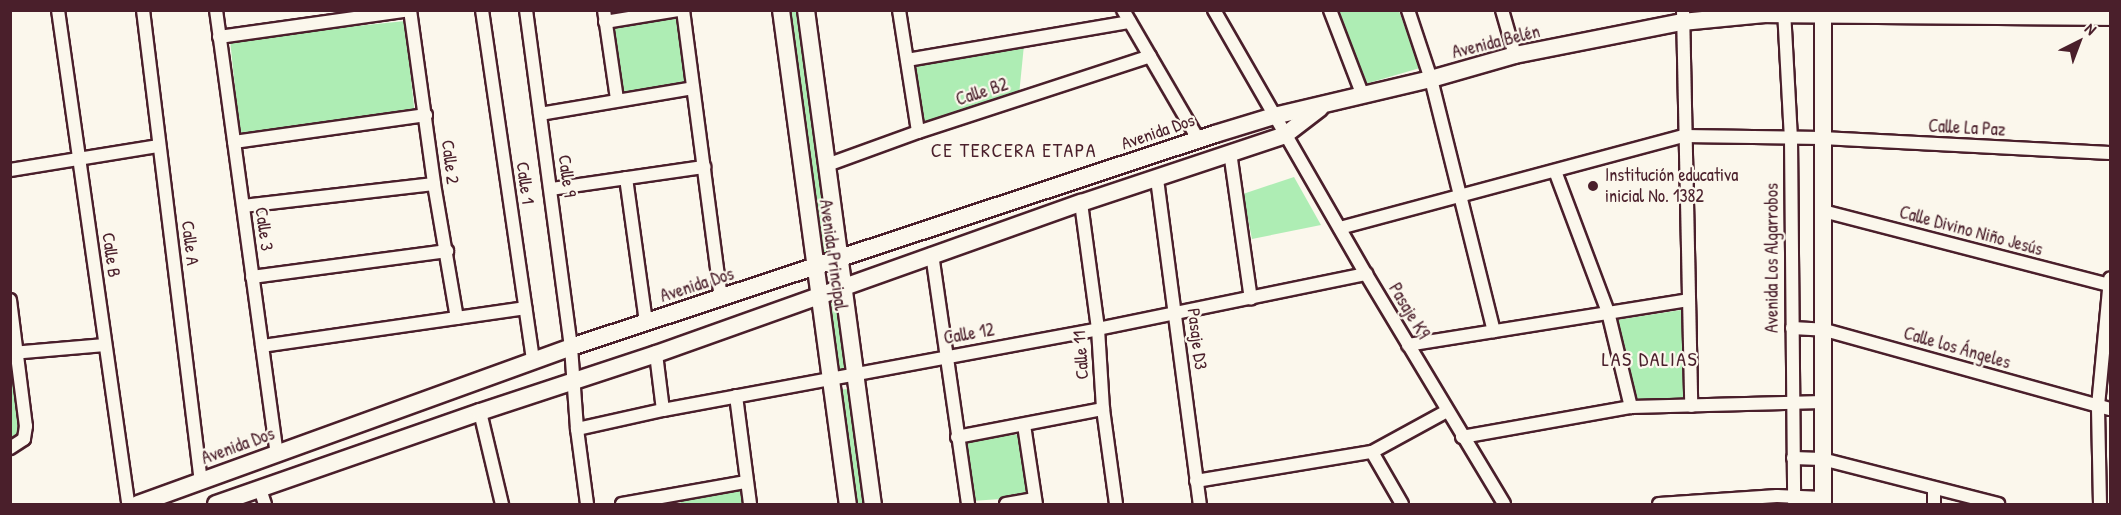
<!DOCTYPE html>
<html>
<head>
<meta charset="utf-8">
<style>
	body { margin:0 }
	#map { position:relative; width:2121px; height:515px; overflow:hidden; background:#fbf7ec; font-family:"Patrick Hand",sans-serif }
	div>[style] { position:absolute }
	[style*='--x'] { left:calc(var(--x)*1px); top:calc(var(--y)*1px); width:calc(var(--w)*1px); rotate:calc(var(--a)*1deg) }
	.green>* { inset:0; background:#aeedb4; transform-origin:0 0 }
	.roads { filter:drop-shadow(2px 0 #4a1f2b) drop-shadow(-2px 0 #4a1f2b) drop-shadow(0 2px #4a1f2b) drop-shadow(0 -2px #4a1f2b) }
	.street>* { height:12px; margin:-6px; padding:0 6px; transform-origin:6px; border-radius:6px; background:#fbf7ec }
	.secondary>* { height:16px; margin:-8px; padding:0 8px; transform-origin:8px; border-radius:8px; background:#fbf7ec }
	.dots>* { width:16px; height:16px; translate:-50% -50%; box-sizing:border-box; border:3px solid #fbf7ec; border-radius:50% }
	span { translate:-50% -50%; white-space:nowrap; text-align:center; line-height:1.15; -webkit-text-stroke:4.5px #fbf7ec; paint-order:stroke }
	.street-label { font-size:18px; color:#4a1f2b }
	.poi-label { font-size:18px; color:#4a1f2b }
	.left { translate:0 -50%; text-align:left }
	.neighbourhood-label { font-size:20px; color:#4a1f2b; letter-spacing:1.5px }
	.frame { position:absolute; inset:0; border:12px solid #4a1f2b; pointer-events:none }
	.north { position:absolute; left:2049px; top:12px; width:60px; height:60px; -webkit-text-stroke:4px #fbf7ec; paint-order:stroke; rotate:42deg; font-size:16px; font-weight:700; line-height:24px; text-align:center; color:#4a1f2b }
	.north::after { content:''; display:block; margin:auto; width:21px; height:27px; background:#4a1f2b; clip-path:polygon(50% 0,100% 100%,50% 72%,0 100%) }
</style>
</head>
<body>
<div id="map">
	<div class="green">
		<i style="clip-path:polygon(786px 11px,799px 11px,833px 252px,823px 256px,820px 254px)"></i>
		<i style="clip-path:polygon(1337px 11px,1399px 11px,1420px 68px,1365px 84px)"></i>
		<i style="left:680px;top:13px;width:73px;height:71px;rotate:83deg"></i>
		<i style="left:405px;top:21px;width:94px;height:176px;rotate:84deg"></i>
		<i style="clip-path:polygon(1024px 45px,1019px 95px,920px 128px,910px 62px)"></i>
		<i style="clip-path:polygon(1294px 177px,1321px 225px,1252px 239px,1243px 194px)"></i>
		<i style="clip-path:polygon(836px 298px,849px 367px,845px 372px,837px 371px,828px 301px)"></i>
		<i style="clip-path:polygon(1681px 310px,1685px 399px,1634px 400px,1616px 320px)"></i>
		<i style="clip-path:polygon(10px 361px,13px 363px,22px 430px,19px 435px,11px 438px)"></i>
		<i style="clip-path:polygon(847px 389px,849px 389px,868px 504px,854px 504px,840px 390px)"></i>
		<i style="clip-path:polygon(1023px 434px,1031px 493px,1028px 497px,972px 501px,966px 440px)"></i>
		<i style="clip-path:polygon(742px 488px,745px 504px,681px 504px,680px 500px)"></i>
	</div>
	<div class="roads">
		<div class="street">
			<i style="--x:58;--y:10;--w:499;--a:81.9"></i>
			<i style="--x:143;--y:10;--w:474;--a:83"></i>
			<i style="--x:216;--y:10;--w:447;--a:82.2"></i>
			<i style="--x:410;--y:10;--w:176;--a:82.1"></i>
			<i style="--x:434;--y:184;--w:136;--a:80.3"></i>
			<i style="--x:482;--y:10;--w:354;--a:81.7"></i>
			<i style="--x:526;--y:10;--w:340;--a:82.4"></i>
			<i style="--x:571;--y:347;--w:82;--a:85.8"></i>
			<i style="--x:577;--y:429;--w:76;--a:82.4"></i>
			<i style="--x:604;--y:10;--w:90;--a:81.7"></i>
			<i style="--x:683;--y:10;--w:290;--a:82.5"></i>
			<i style="--x:899;--y:10;--w:123;--a:81.1"></i>
			<i style="--x:1123;--y:10;--w:149;--a:59.8"></i>
			<i style="--x:1214;--y:10;--w:305;--a:60.1"></i>
			<i style="--x:1366;--y:274;--w:268;--a:59"></i>
			<i style="--x:1330;--y:10;--w:92;--a:69"></i>
			<i style="--x:1408;--y:10;--w:73;--a:71.6"></i>
			<i style="--x:1431;--y:79;--w:260;--a:76"></i>
			<i style="--x:1502;--y:10;--w:47;--a:73.9"></i>
			<i style="--x:1683;--y:10;--w:396;--a:88.8"></i>
			<i style="--x:1784;--y:10;--w:128;--a:86.9"></i>
			<i style="--x:1791;--y:138;--w:366;--a:89.5"></i>
			<i style="--x:605;--y:22;--w:74;--a:-9.3"></i>
			<i style="--x:219;--y:37;--w:193;--a:-8"></i>
			<i style="--x:907;--y:60;--w:226;--a:-9.7"></i>
			<i style="--x:540;--y:114;--w:155;--a:-9.6"></i>
			<i style="--x:234;--y:142;--w:194;--a:-8"></i>
			<i style="--x:1230;--y:152;--w:148;--a:81.9"></i>
			<i style="--x:827;--y:165;--w:97;--a:-19.9"></i>
			<i style="--x:918;--y:132;--w:244;--a:-18.1"></i>
			<i style="--x:10;--y:170;--w:151;--a:-9.2"></i>
			<i style="--x:1555;--y:171;--w:151;--a:69.4"></i>
			<i style="--x:1608;--y:312;--w:98;--a:76.4"></i>
			<i style="--x:626;--y:178;--w:145;--a:82.1"></i>
			<i style="--x:1157;--y:179;--w:328;--a:82.5"></i>
			<i style="--x:551;--y:189;--w:155;--a:-8.2"></i>
			<i style="--x:1081;--y:203;--w:127;--a:82.3"></i>
			<i style="--x:1098;--y:329;--w:80;--a:86.4"></i>
			<i style="--x:1103;--y:409;--w:96;--a:82.2"></i>
			<i style="--x:243;--y:206;--w:192;--a:-6.6"></i>
			<i style="--x:1823;--y:211;--w:296;--a:14.5"></i>
			<i style="--x:1340;--y:228;--w:356;--a:-15"></i>
			<i style="--x:1684;--y:136;--w:138;--a:0.8"></i>
			<i style="--x:1822;--y:138;--w:288;--a:3"></i>
			<i style="--x:932;--y:254;--w:253;--a:81.8"></i>
			<i style="--x:252;--y:277;--w:197;--a:-7.6"></i>
			<i style="--x:10;--y:300;--w:127;--a:82.8"></i>
			<i style="--x:26;--y:426;--w:13;--a:99"></i>
			<i style="--x:24;--y:439;--w:17;--a:147"></i>
			<i style="--x:1792;--y:328;--w:33;--a:3"></i>
			<i style="--x:1825;--y:330;--w:296;--a:15.5"></i>
			<i style="--x:1408;--y:345;--w:284;--a:-9.1"></i>
			<i style="--x:262;--y:346;--w:266;--a:-8.2"></i>
			<i style="--x:12;--y:353;--w:93;--a:-4.9"></i>
			<i style="--x:656;--y:354;--w:56;--a:82.9"></i>
			<i style="--x:736;--y:396;--w:109;--a:82.6"></i>
			<i style="--x:480;--y:412;--w:95;--a:76.6"></i>
			<i style="--x:1024;--y:425;--w:80;--a:81.4"></i>
			<i style="--x:577;--y:429;--w:88;--a:-12.5"></i>
			<i style="--x:663;--y:410;--w:442;--a:-10.5"></i>
			<i style="--x:1098;--y:329;--w:274;--a:-11.6"></i>
			<i style="--x:957;--y:437;--w:149;--a:-10.9"></i>
			<i style="--x:1462;--y:437;--w:172;--a:-10.1"></i>
			<i style="--x:1631;--y:407;--w:192;--a:-1.5"></i>
			<i style="--x:1372;--y:452;--w:60;--a:60"></i>
			<i style="--x:1793;--y:458;--w:29;--a:2"></i>
			<i style="--x:1822;--y:459;--w:182;--a:14.3"></i>
			<i style="--x:1196;--y:481;--w:178;--a:-9.4"></i>
			<i style="--x:1372;--y:452;--w:85;--a:-28.7"></i>
			<i style="--x:1934;--y:488;--w:16;--a:90"></i>
			<i style="--x:260;--y:489;--w:16;--a:72"></i>
			<i style="--x:622;--y:504;--w:126;--a:-10.1"></i>
			<i style="--x:1006;--y:504;--w:29;--a:-10"></i>
			<i style="--x:1659;--y:504;--w:118;--a:-3.9"></i>
			<i style="--x:1777;--y:496;--w:46;--a:2.5"></i>
			<i style="--x:2100;--y:504;--w:98;--a:-91.2"></i>
			<i style="--x:2098;--y:406;--w:128;--a:-84.6"></i>
		</div>
		<div class="secondary">
			<i style="--x:781;--y:10;--w:499;--a:82.3"></i>
			<i style="--x:806;--y:10;--w:499;--a:82.3"></i>
			<i style="--x:138;--y:504;--w:461;--a:-19.9"></i>
			<i style="--x:571;--y:347;--w:678;--a:-18.3"></i>
			<i style="--x:1215;--y:134;--w:62;--a:-17"></i>
			<i style="--x:1274;--y:116;--w:161;--a:-13.3"></i>
			<i style="--x:1431;--y:79;--w:87;--a:-15.9"></i>
			<i style="--x:1515;--y:55;--w:170;--a:-11.2"></i>
			<i style="--x:1682;--y:22;--w:83;--a:-5.5"></i>
			<i style="--x:1765;--y:14;--w:345;--a:0.5"></i>
			<i style="--x:216;--y:504;--w:280;--a:-19.2"></i>
			<i style="--x:480;--y:412;--w:185;--a:-18.2"></i>
			<i style="--x:656;--y:354;--w:451;--a:-19.6"></i>
			<i style="--x:1081;--y:203;--w:215;--a:-18.4"></i>
			<i style="--x:1285;--y:135;--w:44;--a:-37.6"></i>
			<i style="--x:1823;--y:504;--w:494;--a:-90"></i>
		</div>
	</div>
	<div class="dots">
		<i style="left:1593px;top:186px;background:#4a1f2b"></i>
	</div>
	<div class="street-label">
		<span style="left:1496px;top:42px;rotate:-14deg">Avenida Belén</span>
		<span style="left:982px;top:92px;rotate:-18deg">Calle B2</span>
		<span style="left:1967px;top:128px;rotate:3deg">Calle La Paz</span>
		<span style="left:1158px;top:132px;rotate:-19deg">Avenida Dos</span>
		<span style="left:450px;top:162px;rotate:83deg">Calle 2</span>
		<span style="left:567px;top:176px;rotate:82deg">Calle 9</span>
		<span style="left:525px;top:183px;rotate:82deg">Calle 1</span>
		<span style="left:264px;top:229px;rotate:82deg">Calle 3</span>
		<span style="left:1971px;top:231px;rotate:15deg">Calle Divino Niño Jesús</span>
		<span style="left:190px;top:243px;rotate:83deg">Calle A</span>
		<span style="left:111px;top:255px;rotate:82deg">Calle B</span>
		<span style="left:833px;top:255px;rotate:82deg">Avenida Principal</span>
		<span style="left:1772px;top:258px;rotate:-90deg">Avenida Los Algarrobos</span>
		<span style="left:697px;top:285px;rotate:-18deg">Avenida Dos</span>
		<span style="left:1409px;top:311px;rotate:59deg">Pasaje K9</span>
		<span style="left:969px;top:334px;rotate:-10deg">Calle 12</span>
		<span style="left:1197px;top:339px;rotate:83deg">Pasaje D3</span>
		<span style="left:1957px;top:348px;rotate:16deg">Calle los Ángeles</span>
		<span style="left:1081px;top:355px;rotate:-94deg">Calle 11</span>
		<span style="left:238px;top:446px;rotate:-20deg">Avenida Dos</span>
	</div>
	<div class="poi-label">
		<span class="left" style="left:1605px;top:186px">Institución educativa<br>inicial No. 1382</span>
	</div>
	<div class="neighbourhood-label">
		<span style="left:1014px;top:149px">CE TERCERA ETAPA</span>
		<span style="left:1650px;top:358px">LAS DALIAS</span>
	</div>
	<div class="frame"></div>
	<div class="north">N</div>
</div>
</body>
</html>
